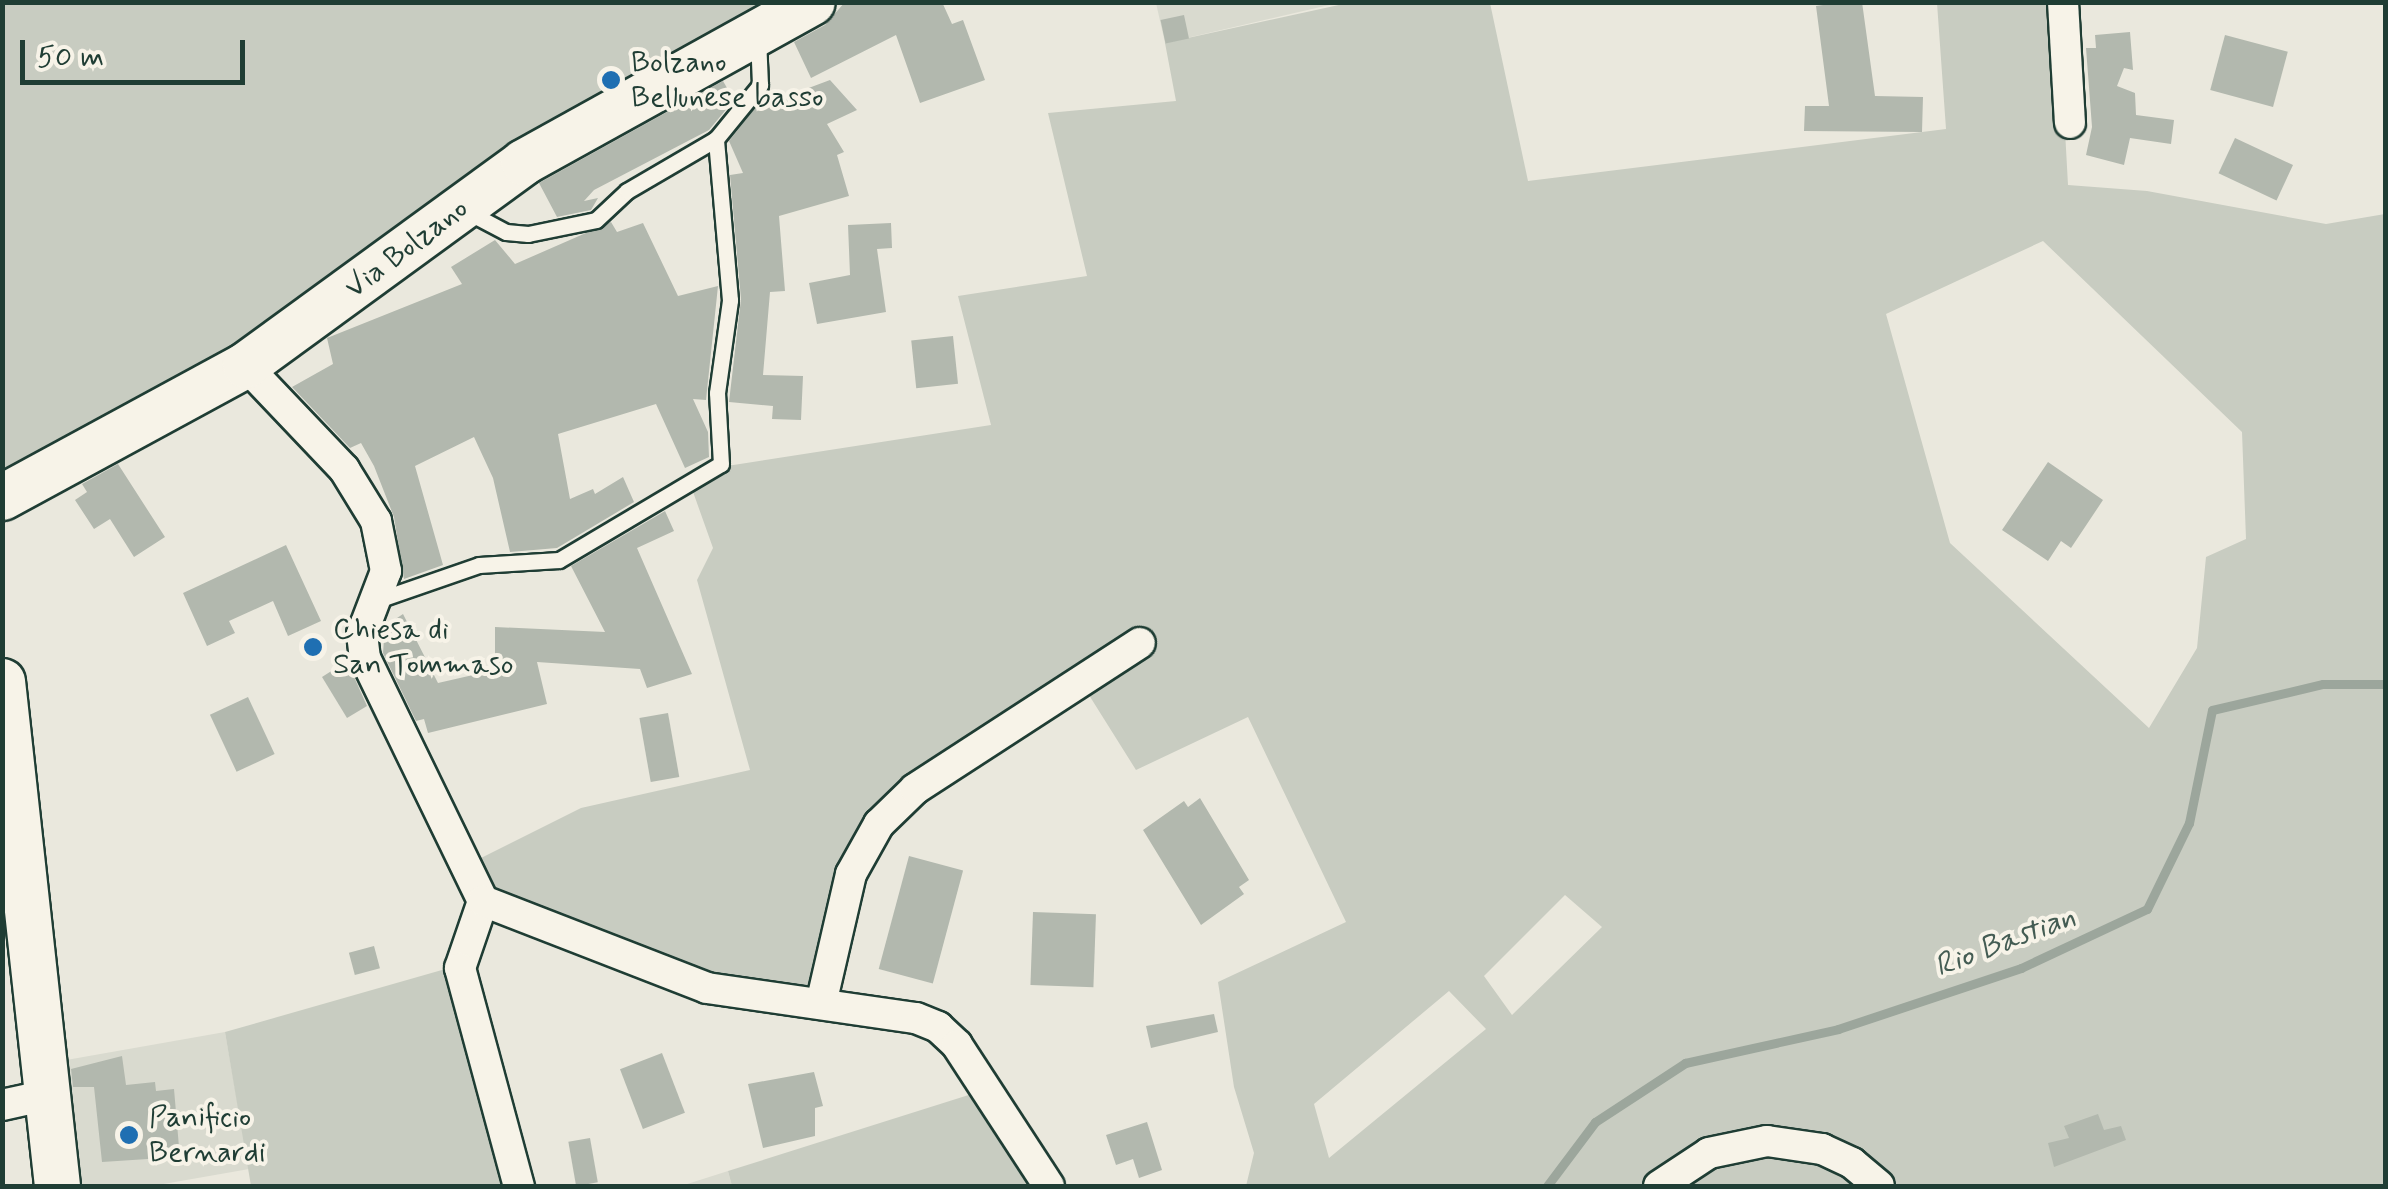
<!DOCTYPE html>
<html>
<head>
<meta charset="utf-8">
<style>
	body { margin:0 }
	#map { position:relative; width:2388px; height:1189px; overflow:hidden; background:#eae8dd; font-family:Mynerve,sans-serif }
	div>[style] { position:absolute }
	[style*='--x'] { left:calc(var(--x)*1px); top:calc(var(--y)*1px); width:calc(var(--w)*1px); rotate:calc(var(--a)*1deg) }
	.built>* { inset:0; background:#d9dacf; transform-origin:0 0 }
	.green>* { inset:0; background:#c8ccc1 }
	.stream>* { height:9px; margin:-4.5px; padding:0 4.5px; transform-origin:4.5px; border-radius:4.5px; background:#9ca69c }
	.building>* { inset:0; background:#b2b8ae; transform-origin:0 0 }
	.roads { filter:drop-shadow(2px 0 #1f3d34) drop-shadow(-2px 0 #1f3d34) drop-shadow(0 2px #1f3d34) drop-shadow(0 -2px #1f3d34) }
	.lane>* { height:15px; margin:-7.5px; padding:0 7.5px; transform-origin:7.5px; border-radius:7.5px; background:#f7f3e8 }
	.street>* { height:30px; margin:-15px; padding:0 15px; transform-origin:15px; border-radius:15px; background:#f7f3e8 }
	.secondary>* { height:45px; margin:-22.5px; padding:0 22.5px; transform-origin:22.5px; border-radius:22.5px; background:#f7f3e8 }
	.dots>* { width:28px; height:28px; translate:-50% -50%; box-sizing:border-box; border:5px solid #f7f3e8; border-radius:50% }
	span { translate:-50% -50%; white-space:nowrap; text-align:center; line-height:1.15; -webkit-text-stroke:8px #f7f3e8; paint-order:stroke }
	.poi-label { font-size:30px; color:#1f3d34 }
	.left { translate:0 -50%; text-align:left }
	.street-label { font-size:30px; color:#1f3d34 }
	.water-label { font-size:32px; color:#445c53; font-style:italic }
	.frame { position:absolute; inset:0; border:5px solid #1f3d34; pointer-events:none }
	.scale { position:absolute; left:20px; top:40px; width:225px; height:45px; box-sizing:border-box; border:5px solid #1f3d34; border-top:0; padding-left:12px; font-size:30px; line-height:35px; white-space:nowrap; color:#1f3d34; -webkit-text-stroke:8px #f7f3e8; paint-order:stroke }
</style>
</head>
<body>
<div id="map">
	<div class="built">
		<i style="clip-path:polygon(1342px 2px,1165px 43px,1156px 3px)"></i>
		<i style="left:225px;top:1032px;width:139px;height:177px;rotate:80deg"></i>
		<i style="clip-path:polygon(728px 1171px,732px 1186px,681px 1186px)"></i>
	</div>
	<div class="green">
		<i style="clip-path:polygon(3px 3px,800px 3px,229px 361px,3px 487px)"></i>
		<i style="clip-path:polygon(evenodd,1348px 3px,1490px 3px,1528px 181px,1946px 129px,1937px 3px,2058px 3px,2068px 185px,2147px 191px,2326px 224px,2385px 214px,2385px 1186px,1246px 1186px,1254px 1153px,1234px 1087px,1218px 982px,1346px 922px,1248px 717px,1136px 770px,1072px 668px,887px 794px,830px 1005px,534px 930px,457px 870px,581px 808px,750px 770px,697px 580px,713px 548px,692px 489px,727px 466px,991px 425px,958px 296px,1087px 276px,1048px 113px,1176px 101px,1165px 43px,1348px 3px,2043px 241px,2242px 432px,2246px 539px,2206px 557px,2197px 648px,2149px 728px,1950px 543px,1886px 314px,2043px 241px,1348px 3px,1565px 895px,1602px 927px,1512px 1015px,1484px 976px,1565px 895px,1348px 3px,1449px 991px,1486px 1029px,1329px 1158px,1314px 1104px,1449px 991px)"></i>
		<i style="clip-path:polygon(449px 968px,524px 1186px,251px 1186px,225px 1032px)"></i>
		<i style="clip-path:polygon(994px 1087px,1057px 1186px,732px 1186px,728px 1171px)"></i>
	</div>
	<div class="stream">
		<i style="--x:1547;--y:1186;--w:80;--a:-53.1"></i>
		<i style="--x:1595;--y:1122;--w:108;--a:-33.2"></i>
		<i style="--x:1685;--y:1063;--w:157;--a:-12.5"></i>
		<i style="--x:1838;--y:1029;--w:193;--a:-18.4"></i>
		<i style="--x:2021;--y:968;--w:139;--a:-25.1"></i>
		<i style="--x:2147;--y:909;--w:96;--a:-64"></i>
		<i style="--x:2189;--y:823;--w:115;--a:-78.5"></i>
		<i style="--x:2212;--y:710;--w:114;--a:-13.2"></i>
		<i style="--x:2323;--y:684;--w:63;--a:0"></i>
	</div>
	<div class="building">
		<i style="clip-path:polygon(845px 2px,942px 2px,952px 24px,963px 20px,985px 80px,920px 103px,896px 35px,811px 78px,794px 42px,825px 25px)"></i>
		<i style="clip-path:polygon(1844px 2px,1862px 2px,1875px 96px,1923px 97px,1922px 132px,1804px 131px,1805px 106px,1829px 106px,1816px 6px)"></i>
		<i style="left:1184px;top:15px;width:24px;height:24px;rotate:78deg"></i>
		<i style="clip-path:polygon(2130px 32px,2133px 70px,2124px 68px,2117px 86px,2135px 93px,2136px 115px,2174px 120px,2171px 144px,2130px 138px,2124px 165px,2086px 155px,2092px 127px,2086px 48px,2096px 48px,2095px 35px)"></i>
		<i style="left:2225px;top:35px;width:65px;height:57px;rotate:15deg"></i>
		<i style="clip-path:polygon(830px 80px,857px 110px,827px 124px,844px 152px,837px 155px,849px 196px,779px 216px,785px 291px,770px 292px,763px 375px,803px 376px,801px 420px,772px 419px,773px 406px,729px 402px,741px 299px,730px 175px,743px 173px,729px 141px,755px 108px)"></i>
		<i style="clip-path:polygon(723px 81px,734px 100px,709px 130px,594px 190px,584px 201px,598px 198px,591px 210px,557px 217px,539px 183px)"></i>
		<i style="left:2235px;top:138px;width:64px;height:39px;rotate:25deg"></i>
		<i style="clip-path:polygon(611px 222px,617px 232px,643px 223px,678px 296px,718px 286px,706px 400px,693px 399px,708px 432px,709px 457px,685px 468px,656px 404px,558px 434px,570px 499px,593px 489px,595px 494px,623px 477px,634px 502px,557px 548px,510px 552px,493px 478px,474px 437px,415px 466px,443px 565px,404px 579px,394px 517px,374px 466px,361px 443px,350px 448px,292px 387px,333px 364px,327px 338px,462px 284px,451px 267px,495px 240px,515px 264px)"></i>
		<i style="clip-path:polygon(891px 223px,892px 248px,877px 249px,886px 312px,817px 324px,809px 283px,850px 275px,848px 225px)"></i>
		<i style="left:953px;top:336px;width:48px;height:42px;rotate:84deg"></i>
		<i style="clip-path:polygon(2048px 462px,2103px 500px,2071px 548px,2061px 541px,2048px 561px,2002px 530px)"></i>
		<i style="clip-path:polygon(118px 464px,165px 537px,134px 557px,110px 519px,94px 529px,75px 500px,87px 492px,82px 484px)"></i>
		<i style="clip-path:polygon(665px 511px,674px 531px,637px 548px,692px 674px,647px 688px,640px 669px,537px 662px,547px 704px,428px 733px,424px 719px,416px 721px,383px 653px,385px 626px,403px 614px,438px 683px,495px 670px,495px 627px,605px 632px,571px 566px)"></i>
		<i style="clip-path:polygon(286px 545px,321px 621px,288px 636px,273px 601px,229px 621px,235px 633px,207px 646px,183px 593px)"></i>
		<i style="clip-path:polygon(347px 661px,367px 706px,347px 718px,322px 677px)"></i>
		<i style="left:248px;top:697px;width:63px;height:42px;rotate:65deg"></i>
		<i style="left:668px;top:713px;width:65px;height:29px;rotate:80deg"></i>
		<i style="clip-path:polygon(1200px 798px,1249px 880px,1239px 887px,1244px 894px,1201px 925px,1143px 830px,1184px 801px,1188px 807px)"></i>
		<i style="left:909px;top:856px;width:56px;height:117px;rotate:15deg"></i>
		<i style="left:1033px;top:912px;width:63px;height:73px;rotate:2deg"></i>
		<i style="left:374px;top:946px;width:23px;height:26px;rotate:75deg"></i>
		<i style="clip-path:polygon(1214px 1014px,1218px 1032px,1151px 1048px,1146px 1026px)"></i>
		<i style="left:662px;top:1053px;width:64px;height:45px;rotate:69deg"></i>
		<i style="clip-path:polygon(122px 1056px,126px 1085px,155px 1082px,156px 1091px,174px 1089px,179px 1147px,162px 1148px,163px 1158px,102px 1162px,94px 1087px,73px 1087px,71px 1069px)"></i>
		<i style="clip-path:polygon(814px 1072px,823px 1106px,815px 1108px,815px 1136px,763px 1148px,748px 1084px)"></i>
		<i style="clip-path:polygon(2098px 1114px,2104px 1130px,2121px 1126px,2126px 1140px,2054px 1167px,2048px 1143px,2069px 1138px,2064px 1126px)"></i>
		<i style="clip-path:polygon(1147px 1122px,1162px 1170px,1139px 1178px,1133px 1159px,1116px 1165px,1106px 1135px)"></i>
		<i style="left:590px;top:1138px;width:45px;height:22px;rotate:80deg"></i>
	</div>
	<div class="roads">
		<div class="lane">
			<i style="--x:468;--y:212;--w:43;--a:27.8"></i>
			<i style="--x:506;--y:232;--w:22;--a:5"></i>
			<i style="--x:528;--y:234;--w:69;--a:-11.6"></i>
			<i style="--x:596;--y:220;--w:42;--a:-43.1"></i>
			<i style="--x:627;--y:191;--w:103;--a:-30.3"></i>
			<i style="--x:375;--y:601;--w:110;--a:-19.1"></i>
			<i style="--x:479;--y:565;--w:80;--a:-3.6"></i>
			<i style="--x:559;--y:560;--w:188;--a:-30.7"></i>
			<i style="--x:721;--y:464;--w:71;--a:-93.2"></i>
			<i style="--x:717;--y:393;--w:94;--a:-82"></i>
			<i style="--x:730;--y:300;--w:162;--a:-95"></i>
			<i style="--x:716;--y:139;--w:70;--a:-50.8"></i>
			<i style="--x:760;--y:85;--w:47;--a:-92.4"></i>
		</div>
		<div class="street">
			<i style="--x:2063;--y:2;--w:121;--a:86.7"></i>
			<i style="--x:245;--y:365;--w:144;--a:46.4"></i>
			<i style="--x:344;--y:469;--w:61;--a:58.4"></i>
			<i style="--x:376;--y:521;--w:51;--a:78.7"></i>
			<i style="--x:386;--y:571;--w:67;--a:110.9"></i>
			<i style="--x:362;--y:634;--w:24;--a:83"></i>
			<i style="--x:365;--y:658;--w:270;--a:64.1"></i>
			<i style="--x:483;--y:901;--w:71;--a:108.9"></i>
			<i style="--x:460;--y:968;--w:226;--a:74.9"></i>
			<i style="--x:483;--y:901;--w:240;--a:21.2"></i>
			<i style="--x:707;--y:988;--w:211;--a:8.2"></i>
			<i style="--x:916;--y:1018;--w:24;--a:22"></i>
			<i style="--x:938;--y:1027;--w:26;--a:43"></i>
			<i style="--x:957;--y:1045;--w:168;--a:56.9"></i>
			<i style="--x:821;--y:1004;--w:133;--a:-77"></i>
			<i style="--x:851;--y:874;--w:57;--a:-60.8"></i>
			<i style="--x:879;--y:824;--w:50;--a:-44.2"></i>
			<i style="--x:915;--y:789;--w:268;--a:-33"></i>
			<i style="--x:2;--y:1105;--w:46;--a:-12.5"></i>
			<i style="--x:1659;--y:1186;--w:60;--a:-33.4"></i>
			<i style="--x:1709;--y:1153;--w:59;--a:-11.7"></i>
			<i style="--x:1767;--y:1141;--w:56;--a:8.3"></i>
			<i style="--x:1822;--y:1149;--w:33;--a:25"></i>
			<i style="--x:1852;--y:1163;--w:35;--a:40"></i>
		</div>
		<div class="secondary">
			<i style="--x:2;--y:497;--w:277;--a:-28.5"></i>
			<i style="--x:245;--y:365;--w:344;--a:-36.1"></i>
			<i style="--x:523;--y:162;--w:330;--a:-29"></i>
			<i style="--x:2;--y:681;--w:508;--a:83.78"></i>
		</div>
	</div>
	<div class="dots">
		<i style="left:611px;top:80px;background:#1f6fb2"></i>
		<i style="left:313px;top:647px;background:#1f6fb2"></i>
		<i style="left:129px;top:1135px;background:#1f6fb2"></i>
	</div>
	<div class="poi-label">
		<span class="left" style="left:631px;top:80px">Bolzano<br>Bellunese basso</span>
		<span class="left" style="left:333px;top:647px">Chiesa di<br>San Tommaso</span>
		<span class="left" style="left:149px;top:1135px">Panificio<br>Bernardi</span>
	</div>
	<div class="street-label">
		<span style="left:407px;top:249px;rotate:-37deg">Via Bolzano</span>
	</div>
	<div class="water-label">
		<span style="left:2005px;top:942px;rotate:-21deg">Rio Bastian</span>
	</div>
	<div class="frame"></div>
	<div class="scale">50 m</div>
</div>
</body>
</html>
